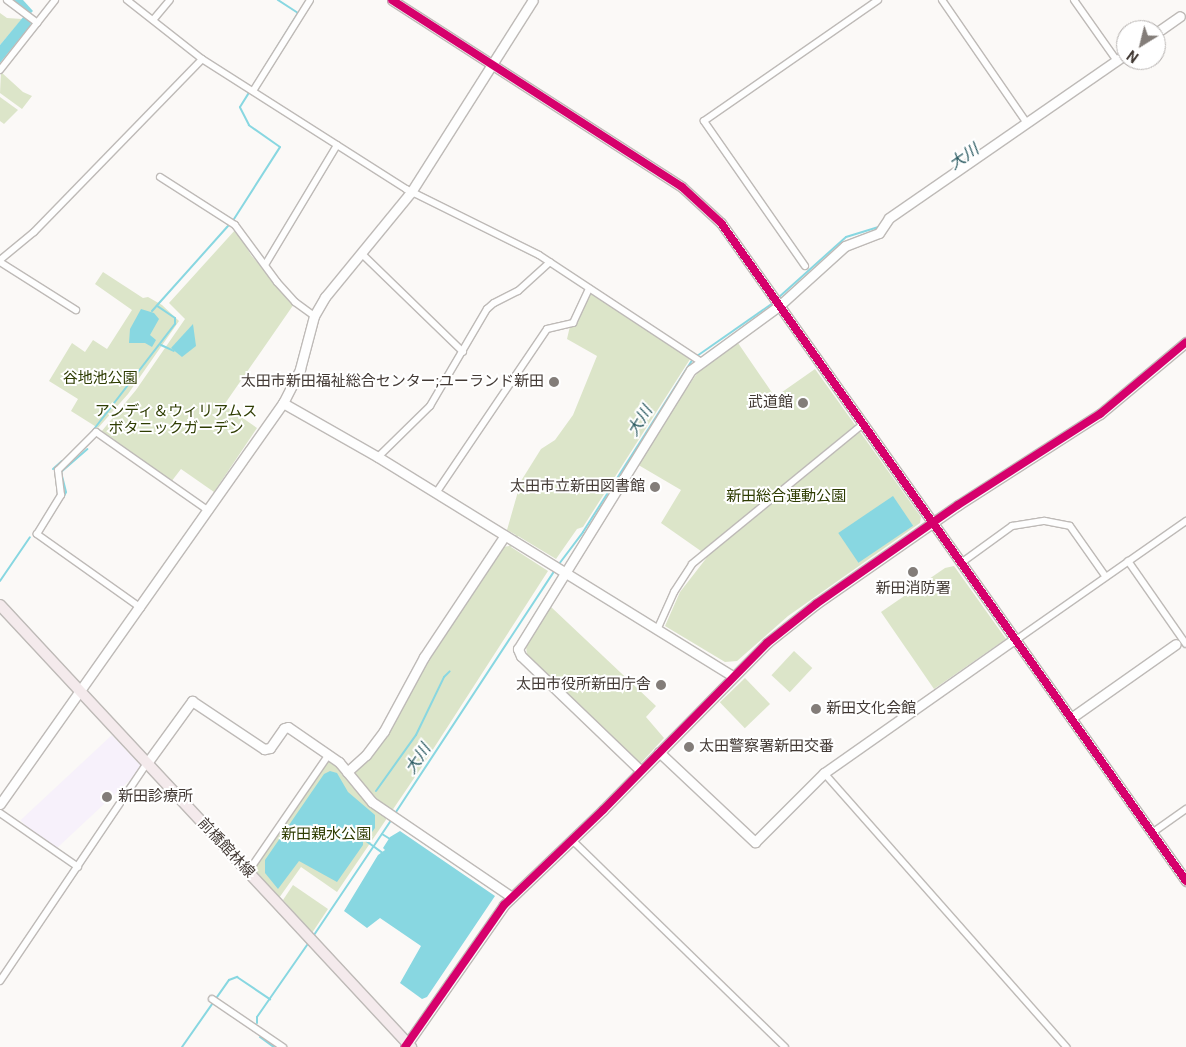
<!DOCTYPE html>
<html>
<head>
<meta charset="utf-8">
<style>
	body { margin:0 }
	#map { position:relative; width:1186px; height:1047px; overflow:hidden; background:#fbf9f7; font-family:Roboto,"Noto Sans JP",sans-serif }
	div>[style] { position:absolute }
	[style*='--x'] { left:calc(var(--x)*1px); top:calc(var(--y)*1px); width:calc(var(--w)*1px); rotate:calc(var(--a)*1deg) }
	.medical>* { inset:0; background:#f7f1fb; transform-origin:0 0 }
	.green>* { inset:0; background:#dce5c9; transform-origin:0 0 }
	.water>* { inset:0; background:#88d7e1; transform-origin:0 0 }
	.stream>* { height:2px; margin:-1px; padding:0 1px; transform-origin:1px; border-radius:1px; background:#88d7e1 }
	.roads { filter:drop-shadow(1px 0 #bebab7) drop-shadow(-1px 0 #bebab7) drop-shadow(0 1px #bebab7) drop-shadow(0 -1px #bebab7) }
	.street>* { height:6px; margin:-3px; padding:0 3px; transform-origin:3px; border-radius:3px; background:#fefefe }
	.secondary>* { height:9px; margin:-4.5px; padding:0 4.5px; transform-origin:4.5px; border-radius:4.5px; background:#fefefe }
	.primary>* { height:10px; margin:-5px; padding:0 5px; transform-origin:5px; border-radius:5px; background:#f4eaec }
	.cycleway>* { height:8px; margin:-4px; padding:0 4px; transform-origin:4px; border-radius:4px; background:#d6006c }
	.dots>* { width:14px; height:14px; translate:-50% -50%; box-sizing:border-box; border:2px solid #fff; border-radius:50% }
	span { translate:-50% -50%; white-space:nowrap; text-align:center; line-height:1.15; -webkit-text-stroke:4px #fff; paint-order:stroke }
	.park-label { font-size:15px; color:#2f3d03 }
	.poi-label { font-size:15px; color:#433a35 }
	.right { translate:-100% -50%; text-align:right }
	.left { translate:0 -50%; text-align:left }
	.street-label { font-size:15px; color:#433a35 }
	.water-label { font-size:16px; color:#25565d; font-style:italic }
	.north { position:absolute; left:1116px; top:20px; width:50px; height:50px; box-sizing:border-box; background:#fff; border:1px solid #b4b0ae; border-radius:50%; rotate:216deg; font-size:14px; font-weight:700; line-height:20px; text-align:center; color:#433a35 }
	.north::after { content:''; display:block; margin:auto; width:18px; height:22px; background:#837d79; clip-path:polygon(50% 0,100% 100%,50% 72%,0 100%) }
</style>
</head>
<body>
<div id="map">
	<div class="medical">
		<i style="left:112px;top:735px;width:45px;height:125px;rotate:47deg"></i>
	</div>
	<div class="green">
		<i style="clip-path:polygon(0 13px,7px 18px,22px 19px,0 45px)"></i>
		<i style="clip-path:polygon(1px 72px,23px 92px,32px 96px,22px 109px,0 93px)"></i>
		<i style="clip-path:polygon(0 97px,18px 110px,4px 124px,0 121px)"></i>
		<i style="clip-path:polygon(236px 229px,251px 255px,294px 304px,224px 405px,257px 428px,214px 492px,181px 469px,171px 482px,101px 432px,136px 390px,185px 319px,169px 303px)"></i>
		<i style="clip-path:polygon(103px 272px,143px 298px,148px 297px,162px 305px,179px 321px,128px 394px,98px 428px,71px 411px,78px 399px,49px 381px,72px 343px,85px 352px,93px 340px,107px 349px,132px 310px,95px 284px)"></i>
		<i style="clip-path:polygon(593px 293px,692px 356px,583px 527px,577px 529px,556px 559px,518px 536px,511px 547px,548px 571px,421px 768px,337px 892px,301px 867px,279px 898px,255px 871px,256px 867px,328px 761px,342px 770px,364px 800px,385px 815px,354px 771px,503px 547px,509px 546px,516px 535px,507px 530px,521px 481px,541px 449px,555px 440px,573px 415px,597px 356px,567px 339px,570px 326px,589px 294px)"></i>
		<i style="clip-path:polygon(738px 343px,775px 397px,815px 369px,921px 517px,920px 523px,788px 616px,737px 661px,725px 662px,665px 626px,680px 592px,708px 556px,661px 523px,681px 490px,635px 463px,698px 372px)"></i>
		<i style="clip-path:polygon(954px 566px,1006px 639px,934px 689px,881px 612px,945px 568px)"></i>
		<i style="clip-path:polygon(550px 606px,656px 706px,646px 717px,664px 738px,640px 764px,527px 656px,526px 646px)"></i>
		<i style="left:794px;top:651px;width:25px;height:33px;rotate:43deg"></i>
		<i style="left:745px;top:678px;width:36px;height:35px;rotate:46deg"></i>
		<i style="clip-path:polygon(293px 885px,328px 909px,312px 933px,283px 900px)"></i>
	</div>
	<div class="water">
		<i style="clip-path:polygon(12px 0,23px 0,33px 11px,30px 14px)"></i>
		<i style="clip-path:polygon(24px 16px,31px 23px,30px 26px,0 63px,0 45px)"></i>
		<i style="clip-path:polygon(141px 309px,154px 313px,159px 319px,150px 335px,156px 340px,152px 347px,145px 343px,129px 343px,130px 329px)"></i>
		<i style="clip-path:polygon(193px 324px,196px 346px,182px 357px,171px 348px)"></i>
		<i style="left:893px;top:496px;width:36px;height:66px;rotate:56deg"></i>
		<i style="clip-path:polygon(330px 771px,337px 773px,348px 792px,375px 815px,375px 828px,367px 839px,363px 840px,363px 845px,337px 882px,299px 861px,278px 889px,265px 873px,265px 860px,324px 774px)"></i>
		<i style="clip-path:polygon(400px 831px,495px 896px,427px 997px,422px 999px,400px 983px,421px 946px,380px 918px,367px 928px,344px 911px,378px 855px,385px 850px,383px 848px,390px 837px)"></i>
	</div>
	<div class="stream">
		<i style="--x:263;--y:70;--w:67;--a:-58.4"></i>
		<i style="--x:298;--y:13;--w:24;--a:-147"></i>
		<i style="--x:234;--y:219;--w:85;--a:-57.4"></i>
		<i style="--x:280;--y:147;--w:38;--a:-145"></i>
		<i style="--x:249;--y:125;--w:20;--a:-117"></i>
		<i style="--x:240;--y:107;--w:19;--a:-58"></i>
		<i style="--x:778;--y:298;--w:91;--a:-41.9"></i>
		<i style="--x:846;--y:237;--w:34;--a:-17"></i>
		<i style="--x:152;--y:311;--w:115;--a:-48.2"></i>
		<i style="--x:161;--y:345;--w:14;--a:25"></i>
		<i style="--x:697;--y:356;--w:93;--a:-34.9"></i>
		<i style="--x:91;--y:433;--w:138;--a:-52.4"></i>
		<i style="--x:175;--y:324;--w:6;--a:-90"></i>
		<i style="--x:175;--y:318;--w:22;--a:-146"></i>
		<i style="--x:53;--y:469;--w:12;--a:-42"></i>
		<i style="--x:64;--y:496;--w:4;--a:-63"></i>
		<i style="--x:66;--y:492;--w:21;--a:-104"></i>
		<i style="--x:61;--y:472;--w:35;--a:-41"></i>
		<i style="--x:559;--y:564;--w:40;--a:-53"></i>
		<i style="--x:583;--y:532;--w:205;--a:-57.6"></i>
		<i style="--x:0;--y:581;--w:53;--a:-55.7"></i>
		<i style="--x:376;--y:791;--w:69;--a:-54.5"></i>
		<i style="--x:416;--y:735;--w:64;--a:-64.2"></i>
		<i style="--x:444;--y:677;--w:8;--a:-45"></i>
		<i style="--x:394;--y:815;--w:293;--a:-56.7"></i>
		<i style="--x:382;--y:834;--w:9;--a:32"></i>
		<i style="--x:362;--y:838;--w:27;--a:36"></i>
		<i style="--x:314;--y:935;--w:140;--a:-56.1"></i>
		<i style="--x:257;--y:1023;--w:6;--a:-90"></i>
		<i style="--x:257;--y:1017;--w:88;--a:-55.2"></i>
		<i style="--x:260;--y:1037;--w:17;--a:36"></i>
		<i style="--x:182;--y:1047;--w:82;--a:-55"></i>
		<i style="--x:229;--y:980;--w:9;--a:-21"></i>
		<i style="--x:237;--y:977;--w:40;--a:34"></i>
	</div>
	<div class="roads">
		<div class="street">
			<i style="--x:7;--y:0;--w:38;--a:37"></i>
			<i style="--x:127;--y:0;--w:95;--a:38.2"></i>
			<i style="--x:202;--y:59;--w:242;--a:32.5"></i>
			<i style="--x:406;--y:189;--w:148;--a:26.4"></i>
			<i style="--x:539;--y:255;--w:193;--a:33.4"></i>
			<i style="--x:942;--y:0;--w:150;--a:55.4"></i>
			<i style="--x:1074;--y:0;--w:75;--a:54.8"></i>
			<i style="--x:153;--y:20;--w:26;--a:-50"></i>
			<i style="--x:0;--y:70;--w:89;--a:-51.8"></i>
			<i style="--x:253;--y:91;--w:107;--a:-57.9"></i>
			<i style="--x:160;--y:177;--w:89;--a:32.6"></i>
			<i style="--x:235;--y:225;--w:71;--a:53.6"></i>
			<i style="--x:277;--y:282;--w:27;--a:48"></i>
			<i style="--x:295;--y:302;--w:24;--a:36"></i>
			<i style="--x:361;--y:253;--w:142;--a:44.1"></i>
			<i style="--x:0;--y:260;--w:44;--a:-39.5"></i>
			<i style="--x:34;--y:232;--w:241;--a:-45.8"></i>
			<i style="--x:0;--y:262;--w:90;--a:32.3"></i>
			<i style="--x:265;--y:265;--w:140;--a:-59"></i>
			<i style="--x:805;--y:266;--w:177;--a:-124.9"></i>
			<i style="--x:704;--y:121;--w:212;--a:-34.8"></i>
			<i style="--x:378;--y:457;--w:73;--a:-44.4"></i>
			<i style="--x:430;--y:406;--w:113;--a:-59.6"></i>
			<i style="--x:487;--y:309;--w:9;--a:-41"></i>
			<i style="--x:494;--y:303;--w:27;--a:-27"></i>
			<i style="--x:518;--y:291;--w:43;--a:-42.2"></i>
			<i style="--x:436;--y:493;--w:198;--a:-55.9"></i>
			<i style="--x:547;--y:329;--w:27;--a:-13"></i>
			<i style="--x:573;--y:323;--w:38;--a:-65"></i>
			<i style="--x:1128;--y:561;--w:101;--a:55.1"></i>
			<i style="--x:961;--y:563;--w:63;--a:-36"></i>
			<i style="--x:1012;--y:526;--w:33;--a:-9"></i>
			<i style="--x:1045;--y:521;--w:25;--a:11"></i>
			<i style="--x:1070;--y:526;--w:62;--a:54.8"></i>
			<i style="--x:141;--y:608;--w:128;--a:-144.6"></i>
			<i style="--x:37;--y:534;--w:46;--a:-58.4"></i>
			<i style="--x:61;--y:495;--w:25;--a:-97"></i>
			<i style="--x:58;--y:470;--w:54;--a:-45"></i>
			<i style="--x:96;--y:432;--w:138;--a:35"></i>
			<i style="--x:657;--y:630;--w:42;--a:-65.9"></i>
			<i style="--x:674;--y:592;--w:33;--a:-57"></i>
			<i style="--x:692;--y:564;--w:222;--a:-39.3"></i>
			<i style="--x:1016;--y:640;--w:208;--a:-35"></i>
			<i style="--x:824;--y:773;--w:366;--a:48.5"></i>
			<i style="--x:0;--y:813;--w:95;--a:34.7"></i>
			<i style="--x:1152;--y:833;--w:42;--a:-35.2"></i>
			<i style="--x:572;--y:840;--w:297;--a:44.2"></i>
			<i style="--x:248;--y:872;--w:143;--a:-55.5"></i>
			<i style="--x:0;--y:981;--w:263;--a:-56"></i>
			<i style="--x:212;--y:999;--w:86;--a:34.1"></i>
		</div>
		<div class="secondary">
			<i style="--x:392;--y:0;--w:345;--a:32.8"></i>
			<i style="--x:682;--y:187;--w:53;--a:42.7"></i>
			<i style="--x:721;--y:223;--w:806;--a:54.75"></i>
			<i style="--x:1156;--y:33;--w:29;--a:-35"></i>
			<i style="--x:283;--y:403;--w:109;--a:29.6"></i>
			<i style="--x:378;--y:457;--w:417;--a:31.7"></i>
			<i style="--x:1071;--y:718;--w:128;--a:-35.2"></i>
			<i style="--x:659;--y:752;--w:132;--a:43.2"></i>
			<i style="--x:755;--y:842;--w:98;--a:-45"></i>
			<i style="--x:824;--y:773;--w:233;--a:-35.1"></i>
			<i style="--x:147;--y:763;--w:77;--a:-54"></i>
			<i style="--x:192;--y:701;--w:87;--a:33.7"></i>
			<i style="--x:264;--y:749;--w:6;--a:-9"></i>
			<i style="--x:270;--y:748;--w:24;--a:-55"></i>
			<i style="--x:284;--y:728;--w:4;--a:-14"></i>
			<i style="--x:288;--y:727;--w:62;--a:34.5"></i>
			<i style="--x:339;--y:762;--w:52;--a:50.5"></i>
			<i style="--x:372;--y:802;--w:169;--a:34.2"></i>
			<i style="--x:641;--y:771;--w:166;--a:-136.2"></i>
			<i style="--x:521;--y:656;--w:8;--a:-113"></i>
			<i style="--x:518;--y:649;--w:328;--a:-58.2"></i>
			<i style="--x:691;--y:370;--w:110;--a:-36.1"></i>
			<i style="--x:780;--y:305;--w:88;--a:-42.2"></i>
			<i style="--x:845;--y:246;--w:36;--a:-21"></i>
			<i style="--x:879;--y:233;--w:18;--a:-56"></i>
			<i style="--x:889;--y:218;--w:288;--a:-34.7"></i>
			<i style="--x:347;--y:772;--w:25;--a:-42"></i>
			<i style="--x:366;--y:755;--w:30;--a:-53"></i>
			<i style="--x:384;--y:731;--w:84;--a:-61.6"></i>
			<i style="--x:424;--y:657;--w:146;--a:-56.4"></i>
			<i style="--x:0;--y:804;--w:491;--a:-54.8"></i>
			<i style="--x:283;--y:403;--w:38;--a:-63"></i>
			<i style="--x:300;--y:369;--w:55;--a:-75.2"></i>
			<i style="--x:314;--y:316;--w:22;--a:-60"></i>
			<i style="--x:325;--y:297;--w:136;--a:-50.7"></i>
			<i style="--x:411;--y:192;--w:227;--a:-57.6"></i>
			<i style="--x:405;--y:1047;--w:173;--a:-55.1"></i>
			<i style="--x:504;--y:905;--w:137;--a:-43.8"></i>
			<i style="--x:603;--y:810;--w:234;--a:-45.5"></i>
			<i style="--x:767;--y:643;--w:63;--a:-38.5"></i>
			<i style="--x:816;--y:604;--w:173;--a:-34.9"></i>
			<i style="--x:958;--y:505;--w:169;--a:-32.7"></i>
			<i style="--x:1100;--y:414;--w:112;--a:-39.9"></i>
		</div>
		<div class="primary">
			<i style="--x:0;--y:605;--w:604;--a:47.08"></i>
		</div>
	</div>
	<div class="cycleway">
		<i style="--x:392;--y:0;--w:345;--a:32.8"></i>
		<i style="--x:682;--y:187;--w:53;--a:42.7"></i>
		<i style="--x:721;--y:223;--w:806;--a:54.75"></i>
		<i style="--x:405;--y:1047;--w:173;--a:-55.1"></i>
		<i style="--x:504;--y:905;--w:137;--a:-43.8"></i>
		<i style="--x:603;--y:810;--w:234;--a:-45.5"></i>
		<i style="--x:767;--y:643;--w:63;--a:-38.5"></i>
		<i style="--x:816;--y:604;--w:173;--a:-34.9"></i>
		<i style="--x:958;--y:505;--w:169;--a:-32.7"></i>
		<i style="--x:1100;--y:414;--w:112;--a:-39.9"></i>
	</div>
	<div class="dots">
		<i style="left:554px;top:382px;background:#837d79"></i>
		<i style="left:803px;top:403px;background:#837d79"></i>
		<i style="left:655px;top:487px;background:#837d79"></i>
		<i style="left:913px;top:572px;background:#837d79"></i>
		<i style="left:661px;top:685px;background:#837d79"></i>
		<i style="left:816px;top:709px;background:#837d79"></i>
		<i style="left:689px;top:747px;background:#837d79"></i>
		<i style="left:107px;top:797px;background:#837d79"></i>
	</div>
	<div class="park-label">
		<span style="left:100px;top:379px">谷地池公園</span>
		<span style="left:176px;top:420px">アンディ＆ウィリアムス<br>ボタニックガーデン</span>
		<span style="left:786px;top:497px">新田総合運動公園</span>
		<span style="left:326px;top:835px">新田親水公園</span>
	</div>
	<div class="poi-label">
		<span class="right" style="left:544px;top:382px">太田市新田福祉総合センター;ユーランド新田</span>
		<span class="right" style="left:793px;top:403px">武道館</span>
		<span class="right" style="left:645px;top:487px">太田市立新田図書館</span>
		<span style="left:913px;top:589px">新田消防署</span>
		<span class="right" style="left:651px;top:685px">太田市役所新田庁舎</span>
		<span class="left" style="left:826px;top:709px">新田文化会館</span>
		<span class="left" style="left:699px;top:747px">太田警察署新田交番</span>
		<span class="left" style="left:118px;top:797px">新田診療所</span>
	</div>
	<div class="street-label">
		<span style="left:226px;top:848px;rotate:47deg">前橋館林線</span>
	</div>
	<div class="water-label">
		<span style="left:964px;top:157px;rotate:-35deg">大川</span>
		<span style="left:640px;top:421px;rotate:-58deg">大川</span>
		<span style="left:418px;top:759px;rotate:-56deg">大川</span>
	</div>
	<div class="north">N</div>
</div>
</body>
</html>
